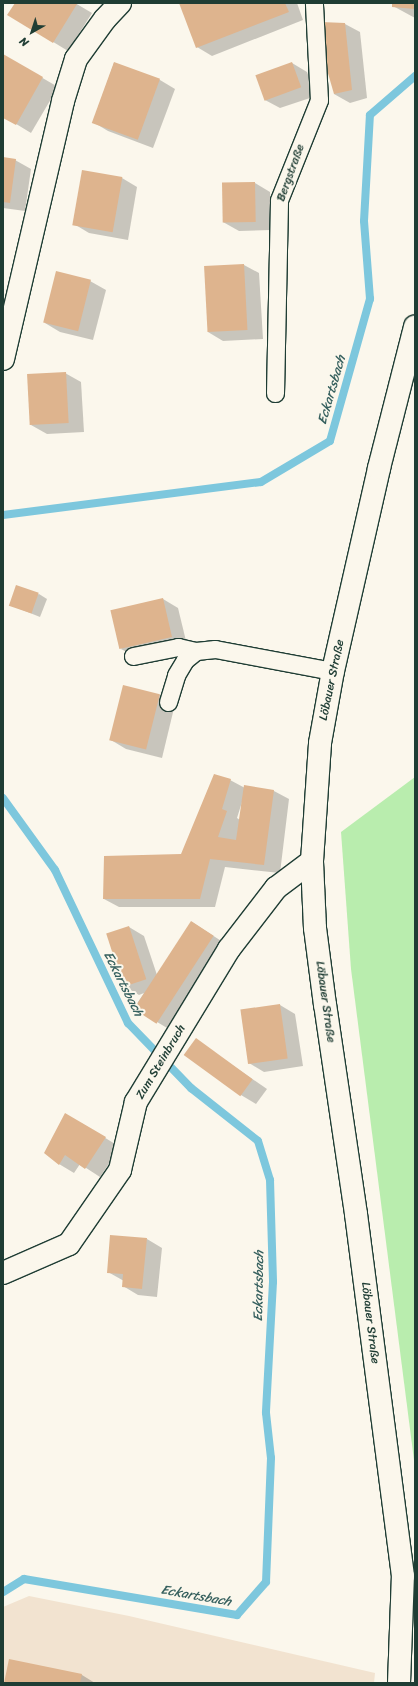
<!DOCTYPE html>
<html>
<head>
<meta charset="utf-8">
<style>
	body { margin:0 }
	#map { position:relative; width:418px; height:1686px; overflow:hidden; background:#fbf7ec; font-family:Sriracha,sans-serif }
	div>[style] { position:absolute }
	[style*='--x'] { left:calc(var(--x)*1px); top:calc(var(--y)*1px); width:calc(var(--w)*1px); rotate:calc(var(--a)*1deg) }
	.built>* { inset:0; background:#f2e3d0 }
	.green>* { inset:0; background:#b9edae }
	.shadow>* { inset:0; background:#0003 }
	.stream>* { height:8px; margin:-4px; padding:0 4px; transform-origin:4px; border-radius:4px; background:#7dc7dd }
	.building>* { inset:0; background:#deb48e; transform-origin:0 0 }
	.roads { filter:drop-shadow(1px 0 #1f3d34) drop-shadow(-1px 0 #1f3d34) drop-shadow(0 1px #1f3d34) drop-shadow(0 -1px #1f3d34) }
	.service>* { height:17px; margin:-8.5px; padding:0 8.5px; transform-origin:8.5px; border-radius:8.5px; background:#fbf7ec }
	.minor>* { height:22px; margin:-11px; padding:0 11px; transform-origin:11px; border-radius:11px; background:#fbf7ec }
	.secondary>* { height:22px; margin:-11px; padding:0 11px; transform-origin:11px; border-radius:11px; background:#fbf7ec }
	span { translate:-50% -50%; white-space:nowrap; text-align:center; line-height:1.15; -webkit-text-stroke:4px #fbf7ec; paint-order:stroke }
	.street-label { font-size:12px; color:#1f3d34 }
	.water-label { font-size:13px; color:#36605e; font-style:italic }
	.frame { position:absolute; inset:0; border:4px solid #1f3d34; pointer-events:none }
	.north { position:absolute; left:12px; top:12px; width:40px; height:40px; -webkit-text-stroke:3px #fbf7ec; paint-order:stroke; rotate:219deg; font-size:11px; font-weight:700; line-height:16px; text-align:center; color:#1f3d34 }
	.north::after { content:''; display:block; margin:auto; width:14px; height:18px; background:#1f3d34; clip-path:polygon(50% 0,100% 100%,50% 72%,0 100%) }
</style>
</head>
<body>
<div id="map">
	<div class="built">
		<i style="clip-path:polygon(29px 1596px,129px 1616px,375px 1673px,374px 1683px,3px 1683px,3px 1607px)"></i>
	</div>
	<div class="green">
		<i style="clip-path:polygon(415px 777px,415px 1468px,351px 969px,341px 832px)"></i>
	</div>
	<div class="shadow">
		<i style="clip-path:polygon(16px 3px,75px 3px,92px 13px,68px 51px,9px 15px)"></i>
		<i style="clip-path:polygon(180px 3px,297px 3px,303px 20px,212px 56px,197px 47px)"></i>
		<i style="clip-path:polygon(393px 3px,415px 3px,415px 18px,393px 6px)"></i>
		<i style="clip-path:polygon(345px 24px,360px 32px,367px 98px,350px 103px,334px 94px)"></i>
		<i style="clip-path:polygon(3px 55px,58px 87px,31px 133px,3px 116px)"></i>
		<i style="clip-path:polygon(114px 63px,160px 80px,175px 89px,153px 148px,108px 131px,93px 122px)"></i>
		<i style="clip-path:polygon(292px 63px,307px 72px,316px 96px,280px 108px,265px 100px)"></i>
		<i style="clip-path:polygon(3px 158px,15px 160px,31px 169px,25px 211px,3px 208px)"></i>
		<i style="clip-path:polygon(83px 171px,122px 178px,137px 187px,128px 240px,89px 233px,74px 224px)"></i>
		<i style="clip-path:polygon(255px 183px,270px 192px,271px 230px,239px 231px,223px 222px,223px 184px)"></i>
		<i style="clip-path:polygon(244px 265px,259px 273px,263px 339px,223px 341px,208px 332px)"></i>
		<i style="clip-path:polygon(90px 281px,106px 290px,93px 340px,60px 332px,45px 323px)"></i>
		<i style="clip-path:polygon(65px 373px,81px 382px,84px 432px,47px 434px,31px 425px)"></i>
		<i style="clip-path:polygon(39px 594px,47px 599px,40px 617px,10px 605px)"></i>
		<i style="clip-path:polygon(163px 599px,178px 608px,187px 645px,136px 657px,121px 649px)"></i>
		<i style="clip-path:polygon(124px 687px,160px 695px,175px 704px,162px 758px,126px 749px,111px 740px)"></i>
		<i style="clip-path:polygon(evenodd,230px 780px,245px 788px,245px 786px,274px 791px,289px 799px,280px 873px,225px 867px,215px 907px,119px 907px,104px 899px,182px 855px,230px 780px,242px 802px,240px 820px,237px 818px,242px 802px)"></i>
		<i style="clip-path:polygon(192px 922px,229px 946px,172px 1031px,134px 1008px,144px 993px,139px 995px,124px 986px,129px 927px,144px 936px,157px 975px)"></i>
		<i style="clip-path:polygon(280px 1005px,295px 1014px,303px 1066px,264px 1072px,249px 1063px)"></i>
		<i style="clip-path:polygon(196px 1040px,267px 1089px,256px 1104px,241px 1095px)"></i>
		<i style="clip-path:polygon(81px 1123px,120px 1147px,100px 1177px,80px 1164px,74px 1173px,59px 1164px)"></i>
		<i style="clip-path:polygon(147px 1239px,162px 1248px,157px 1297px,138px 1295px,123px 1286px,124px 1281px,108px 1272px)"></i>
		<i style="clip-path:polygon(10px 1660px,82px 1675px,95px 1683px,5px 1683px)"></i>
	</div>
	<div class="stream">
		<i style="--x:3;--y:515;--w:260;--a:-7.3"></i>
		<i style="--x:261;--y:482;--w:80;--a:-30.7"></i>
		<i style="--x:330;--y:441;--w:148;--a:-74.3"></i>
		<i style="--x:370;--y:299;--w:78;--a:-94.4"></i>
		<i style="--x:364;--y:221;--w:106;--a:-86.8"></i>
		<i style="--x:370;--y:115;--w:60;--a:-40.9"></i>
		<i style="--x:3;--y:798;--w:89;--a:54.2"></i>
		<i style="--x:55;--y:870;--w:170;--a:64.5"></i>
		<i style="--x:128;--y:1023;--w:91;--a:45.9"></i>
		<i style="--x:191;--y:1088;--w:85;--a:38.3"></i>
		<i style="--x:258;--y:1141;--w:41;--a:72.9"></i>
		<i style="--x:270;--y:1180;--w:102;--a:88.3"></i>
		<i style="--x:273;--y:1282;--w:131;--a:93.1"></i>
		<i style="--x:266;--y:1413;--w:45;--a:83.7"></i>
		<i style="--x:271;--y:1458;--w:124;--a:92.3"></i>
		<i style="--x:266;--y:1582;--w:44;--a:131.3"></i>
		<i style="--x:237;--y:1615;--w:216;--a:-170.4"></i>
		<i style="--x:24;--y:1579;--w:25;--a:148"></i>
	</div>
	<div class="building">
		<i style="clip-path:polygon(15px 3px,76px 3px,77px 4px,53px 43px,7px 15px)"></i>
		<i style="clip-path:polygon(179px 3px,285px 3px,289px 12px,196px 48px)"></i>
		<i style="clip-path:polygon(392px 3px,415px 3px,415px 9px,392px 7px)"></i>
		<i style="clip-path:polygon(321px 22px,345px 23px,352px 90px,334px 94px,323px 56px)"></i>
		<i style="clip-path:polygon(3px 54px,43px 77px,16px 125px,3px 118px)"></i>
		<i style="left:114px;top:62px;width:49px;height:65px;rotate:20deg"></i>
		<i style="left:292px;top:62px;width:27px;height:39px;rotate:70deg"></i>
		<i style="clip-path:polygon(3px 157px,16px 159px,10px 203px,3px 202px)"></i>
		<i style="left:82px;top:170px;width:41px;height:56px;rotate:10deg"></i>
		<i style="left:255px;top:182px;width:40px;height:33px;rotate:89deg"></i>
		<i style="left:244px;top:264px;width:66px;height:40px;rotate:87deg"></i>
		<i style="left:56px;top:271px;width:36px;height:53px;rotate:14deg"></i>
		<i style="left:66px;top:372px;width:51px;height:39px;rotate:87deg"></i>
		<i style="left:16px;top:585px;width:24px;height:22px;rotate:19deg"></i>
		<i style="left:163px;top:598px;width:40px;height:54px;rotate:77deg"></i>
		<i style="left:123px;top:685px;width:38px;height:57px;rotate:14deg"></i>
		<i style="clip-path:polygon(214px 774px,231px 779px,222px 809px,227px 811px,218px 837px,236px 840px,244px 785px,274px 790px,264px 865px,210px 859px,200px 899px,103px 899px,104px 856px,181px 854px)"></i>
		<i style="left:191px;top:921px;width:27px;height:105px;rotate:33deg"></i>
		<i style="left:129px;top:926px;width:56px;height:24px;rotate:72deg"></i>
		<i style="left:280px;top:1004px;width:55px;height:40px;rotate:82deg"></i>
		<i style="left:196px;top:1038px;width:70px;height:21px;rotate:36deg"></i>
		<i style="clip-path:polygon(65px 1113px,106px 1137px,85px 1169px,65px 1155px,59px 1165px,44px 1153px)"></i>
		<i style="clip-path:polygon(110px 1235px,147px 1238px,142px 1289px,122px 1287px,123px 1274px,107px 1273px)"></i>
		<i style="clip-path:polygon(9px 1659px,82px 1674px,80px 1683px,4px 1683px)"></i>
	</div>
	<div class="roads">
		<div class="service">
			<i style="--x:275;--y:393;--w:193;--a:-88.8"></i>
			<i style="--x:279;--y:200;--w:108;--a:-68.2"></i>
			<i style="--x:319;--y:100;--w:97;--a:-93"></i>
			<i style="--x:133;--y:656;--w:46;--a:-11.3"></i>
			<i style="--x:178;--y:647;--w:18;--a:13"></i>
			<i style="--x:196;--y:651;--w:19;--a:-6"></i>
			<i style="--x:215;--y:649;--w:120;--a:10.6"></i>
			<i style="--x:168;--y:702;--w:28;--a:-73"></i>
			<i style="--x:176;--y:675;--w:17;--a:-59"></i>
			<i style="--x:185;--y:660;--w:14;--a:-39"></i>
		</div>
		<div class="minor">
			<i style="--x:3;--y:359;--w:265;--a:-76.9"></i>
			<i style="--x:63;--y:101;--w:44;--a:-72.8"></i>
			<i style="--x:76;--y:59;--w:49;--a:-54.1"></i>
			<i style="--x:105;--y:19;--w:22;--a:-47"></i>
			<i style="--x:3;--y:1273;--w:72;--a:-23.7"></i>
			<i style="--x:69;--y:1244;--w:90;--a:-55.4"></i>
			<i style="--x:120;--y:1170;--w:70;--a:-76.8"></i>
			<i style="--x:136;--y:1102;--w:179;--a:-58.7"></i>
			<i style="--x:229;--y:949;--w:77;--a:-52.4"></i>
			<i style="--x:276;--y:888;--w:45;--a:-36.9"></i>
		</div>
		<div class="secondary">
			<i style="--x:399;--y:1683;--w:107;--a:-87.9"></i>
			<i style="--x:403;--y:1576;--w:365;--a:-97.4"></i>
			<i style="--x:356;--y:1214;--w:211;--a:-98.4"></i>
			<i style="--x:325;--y:1005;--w:78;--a:-97.4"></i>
			<i style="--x:315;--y:928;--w:67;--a:-92.6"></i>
			<i style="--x:312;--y:861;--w:118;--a:-86.1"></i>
			<i style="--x:320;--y:743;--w:73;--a:-79.8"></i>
			<i style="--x:333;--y:671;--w:208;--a:-77.2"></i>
			<i style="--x:379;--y:468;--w:146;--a:-75.7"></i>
		</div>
	</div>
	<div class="street-label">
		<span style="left:291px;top:173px;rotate:-70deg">Bergstraße</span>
		<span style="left:332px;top:680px;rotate:-78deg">Löbauer Straße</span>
		<span style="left:325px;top:1002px;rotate:82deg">Löbauer Straße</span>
		<span style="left:161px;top:1062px;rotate:-59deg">Zum Steinbruch</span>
		<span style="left:370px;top:1323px;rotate:83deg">Löbauer Straße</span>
	</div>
	<div class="water-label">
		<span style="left:332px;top:390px;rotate:-74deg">Eckartsbach</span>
		<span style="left:123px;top:984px;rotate:63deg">Eckartsbach</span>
		<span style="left:259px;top:1286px;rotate:-89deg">Eckartsbach</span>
		<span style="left:196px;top:1596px;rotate:10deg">Eckartsbach</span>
	</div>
	<div class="frame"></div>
	<div class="north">N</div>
</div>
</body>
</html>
